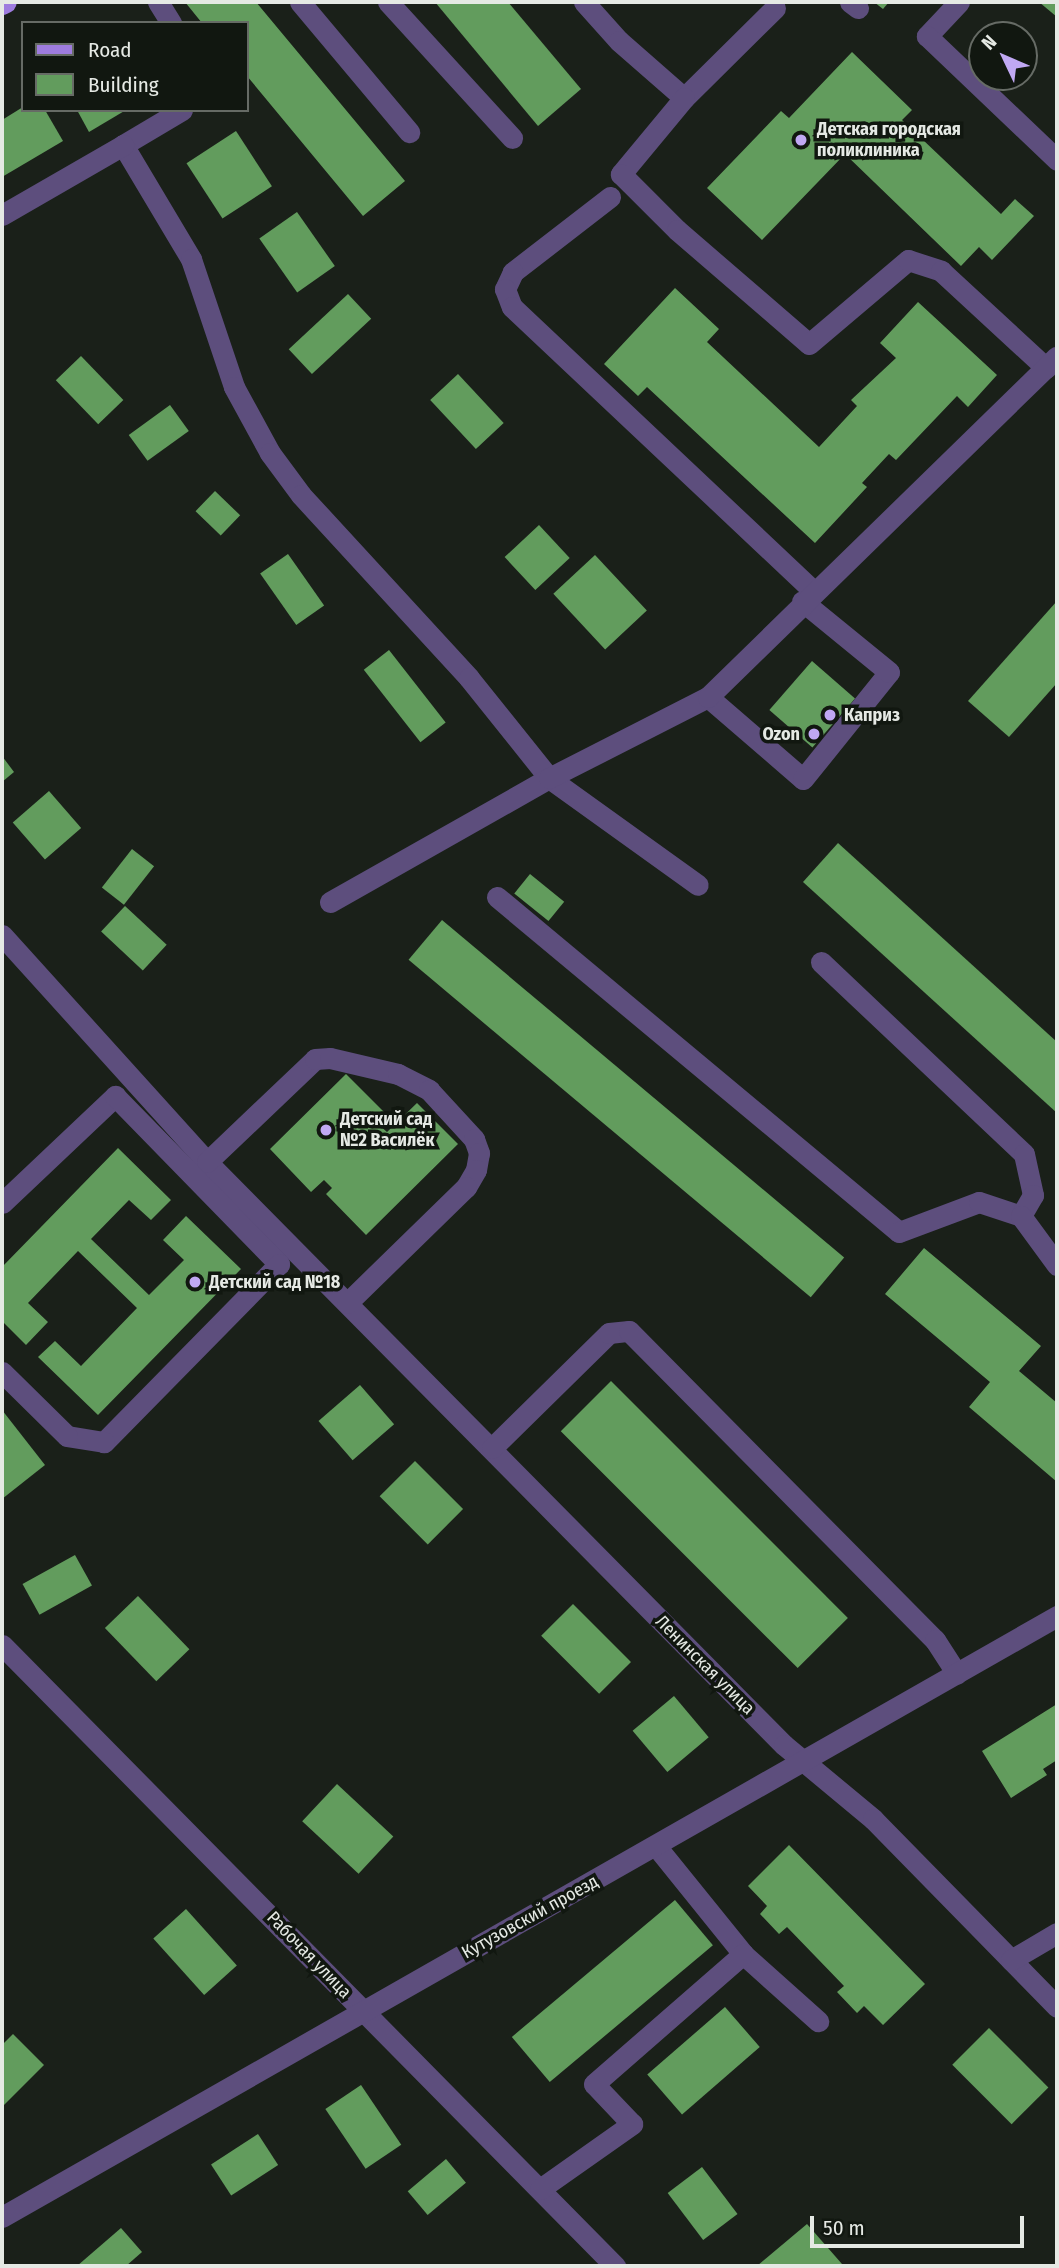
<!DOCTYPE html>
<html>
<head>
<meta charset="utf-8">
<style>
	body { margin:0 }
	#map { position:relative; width:1059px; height:2268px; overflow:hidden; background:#1a2019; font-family:"Fira Sans Condensed",sans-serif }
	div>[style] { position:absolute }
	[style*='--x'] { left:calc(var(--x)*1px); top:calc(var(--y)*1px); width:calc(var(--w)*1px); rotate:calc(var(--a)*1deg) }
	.building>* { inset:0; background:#629c5d; transform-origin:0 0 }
	.minor>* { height:21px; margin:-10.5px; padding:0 10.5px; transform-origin:10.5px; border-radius:10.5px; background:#5d4e7d }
	.major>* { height:21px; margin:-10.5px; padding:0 10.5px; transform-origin:10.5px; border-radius:10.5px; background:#9e7cde }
	.dots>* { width:19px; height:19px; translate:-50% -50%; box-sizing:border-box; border:4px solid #111710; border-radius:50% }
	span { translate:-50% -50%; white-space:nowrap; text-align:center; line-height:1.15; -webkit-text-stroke:7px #111710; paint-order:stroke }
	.poi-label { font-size:18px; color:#e5e9e4; font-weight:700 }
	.left { translate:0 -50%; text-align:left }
	.right { translate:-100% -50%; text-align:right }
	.street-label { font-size:18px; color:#e5e9e4 }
	.frame { position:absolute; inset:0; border:4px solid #e5e9e4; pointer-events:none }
	.legend { position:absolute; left:21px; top:21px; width:228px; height:91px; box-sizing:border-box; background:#111710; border:2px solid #666b65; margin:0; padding:9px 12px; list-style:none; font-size:21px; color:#e5e9e4 }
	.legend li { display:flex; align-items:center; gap:14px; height:35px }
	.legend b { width:35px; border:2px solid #666b65 }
	.north { position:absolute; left:968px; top:21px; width:70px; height:70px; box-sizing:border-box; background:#111710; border:2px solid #666b65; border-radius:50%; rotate:314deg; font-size:19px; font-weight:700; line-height:28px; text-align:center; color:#e5e9e4 }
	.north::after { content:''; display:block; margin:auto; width:24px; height:32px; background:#c0a8f3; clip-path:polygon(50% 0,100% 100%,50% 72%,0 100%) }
	.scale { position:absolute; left:810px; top:2216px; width:214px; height:32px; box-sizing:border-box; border:4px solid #e5e9e4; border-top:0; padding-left:9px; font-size:21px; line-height:24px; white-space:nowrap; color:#e5e9e4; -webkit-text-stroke:5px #111710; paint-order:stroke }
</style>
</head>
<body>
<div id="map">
	<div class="building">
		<i style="clip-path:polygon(185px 2px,256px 2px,405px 181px,363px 216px,247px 76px,247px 23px,202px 23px)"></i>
		<i style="clip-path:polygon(435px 2px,508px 2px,581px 89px,538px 126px)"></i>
		<i style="clip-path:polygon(874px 2px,889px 2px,883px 9px)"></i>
		<i style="clip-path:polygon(1039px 2px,1057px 2px,1057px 17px)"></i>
		<i style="clip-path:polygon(852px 52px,912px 110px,902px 120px,1001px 214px,1015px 199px,1034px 216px,992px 260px,979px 247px,961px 266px,845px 154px,762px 240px,707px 188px,781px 111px,789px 118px)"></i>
		<i style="clip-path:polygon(23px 107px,45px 110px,63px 141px,2px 177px,2px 120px)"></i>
		<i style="clip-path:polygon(77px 110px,126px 110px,89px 132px)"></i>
		<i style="left:236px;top:131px;width:66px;height:59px;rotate:57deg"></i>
		<i style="left:297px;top:212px;width:66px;height:46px;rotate:55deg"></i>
		<i style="clip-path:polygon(675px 288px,719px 329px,707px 342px,819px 447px,857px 406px,851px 400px,896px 358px,880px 343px,918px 302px,997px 375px,968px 407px,957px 396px,896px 460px,889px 454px,862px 483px,867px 487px,815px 543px,647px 387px,638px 396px,604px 364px)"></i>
		<i style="left:348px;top:294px;width:34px;height:81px;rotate:47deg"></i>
		<i style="left:81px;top:356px;width:61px;height:35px;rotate:46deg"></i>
		<i style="left:458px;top:374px;width:67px;height:38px;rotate:47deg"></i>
		<i style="left:170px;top:405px;width:32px;height:51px;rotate:54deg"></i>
		<i style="left:215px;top:491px;width:35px;height:28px;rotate:44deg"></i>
		<i style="left:539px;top:525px;width:45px;height:47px;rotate:47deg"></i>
		<i style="left:288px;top:554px;width:63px;height:34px;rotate:55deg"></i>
		<i style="left:595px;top:555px;width:76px;height:57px;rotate:47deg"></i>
		<i style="clip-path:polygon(1057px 601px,1057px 683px,1009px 737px,968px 701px)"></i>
		<i style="left:389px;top:650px;width:92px;height:32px;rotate:52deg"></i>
		<i style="left:812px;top:661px;width:57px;height:65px;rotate:41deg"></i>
		<i style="clip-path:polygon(2px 756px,14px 772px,2px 782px)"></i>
		<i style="left:49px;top:791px;width:49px;height:48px;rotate:49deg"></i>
		<i style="clip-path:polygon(838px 843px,1057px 1042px,1057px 1113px,803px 882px)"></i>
		<i style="left:132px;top:849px;width:28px;height:49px;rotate:38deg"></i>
		<i style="left:530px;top:874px;width:44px;height:25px;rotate:39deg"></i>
		<i style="left:125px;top:906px;width:57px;height:35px;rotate:43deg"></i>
		<i style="left:442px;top:920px;width:525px;height:52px;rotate:40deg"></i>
		<i style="clip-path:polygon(346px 1074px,388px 1116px,379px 1125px,387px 1132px,417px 1103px,458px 1144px,366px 1235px,326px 1194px,332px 1188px,324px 1180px,311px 1192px,270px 1149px)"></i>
		<i style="clip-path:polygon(118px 1148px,171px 1200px,151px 1220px,129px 1200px,91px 1239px,149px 1295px,184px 1260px,163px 1240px,186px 1216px,241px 1269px,98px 1415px,38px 1357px,55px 1341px,81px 1366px,137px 1308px,78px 1251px,28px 1303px,48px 1322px,26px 1345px,2px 1321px,2px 1267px)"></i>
		<i style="clip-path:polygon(924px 1248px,1041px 1346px,1019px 1371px,1057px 1403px,1057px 1482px,969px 1407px,990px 1382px,885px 1294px)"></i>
		<i style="left:611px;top:1381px;width:335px;height:71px;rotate:45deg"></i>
		<i style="left:360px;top:1385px;width:52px;height:55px;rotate:49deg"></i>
		<i style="clip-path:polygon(2px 1410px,45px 1465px,2px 1499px)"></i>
		<i style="left:415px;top:1461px;width:68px;height:50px;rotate:45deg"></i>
		<i style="left:75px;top:1555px;width:35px;height:60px;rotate:61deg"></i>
		<i style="left:138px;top:1596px;width:74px;height:46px;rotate:46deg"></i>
		<i style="left:573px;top:1604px;width:82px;height:45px;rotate:45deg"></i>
		<i style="left:674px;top:1696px;width:54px;height:54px;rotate:50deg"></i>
		<i style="clip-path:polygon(1057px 1704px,1057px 1760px,1043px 1769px,1047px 1775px,1011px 1798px,982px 1751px)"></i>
		<i style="left:337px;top:1784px;width:77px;height:51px;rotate:43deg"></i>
		<i style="clip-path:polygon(789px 1845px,925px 1984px,883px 2025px,864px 2006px,857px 2013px,837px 1992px,844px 1986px,787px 1927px,779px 1934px,760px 1914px,767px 1906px,748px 1886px)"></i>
		<i style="left:675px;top:1900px;width:59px;height:213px;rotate:50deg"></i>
		<i style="left:186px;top:1909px;width:76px;height:44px;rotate:48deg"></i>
		<i style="left:725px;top:2007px;width:53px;height:103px;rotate:49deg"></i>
		<i style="left:989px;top:2028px;width:84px;height:52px;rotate:45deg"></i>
		<i style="clip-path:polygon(13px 2034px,44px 2065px,2px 2107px,2px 2045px)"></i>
		<i style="left:361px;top:2085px;width:72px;height:43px;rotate:56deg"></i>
		<i style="left:258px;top:2134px;width:37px;height:56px;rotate:57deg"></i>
		<i style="left:446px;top:2159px;width:31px;height:50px;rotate:50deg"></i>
		<i style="left:702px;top:2167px;width:59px;height:43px;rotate:53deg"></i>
		<i style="clip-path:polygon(807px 2224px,842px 2264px,757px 2266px)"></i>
		<i style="clip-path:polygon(121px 2228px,142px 2252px,126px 2266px,77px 2266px)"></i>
	</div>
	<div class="minor">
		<i style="--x:158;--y:2;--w:25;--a:58"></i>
		<i style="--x:300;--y:2;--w:170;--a:50"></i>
		<i style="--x:388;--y:2;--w:184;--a:47.6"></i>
		<i style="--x:584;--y:2;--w:52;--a:48.1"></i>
		<i style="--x:619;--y:41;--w:86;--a:41.2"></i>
		<i style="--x:684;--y:98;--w:128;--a:-44.7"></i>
		<i style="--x:850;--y:2;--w:10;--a:37"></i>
		<i style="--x:959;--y:2;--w:47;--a:133.3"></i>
		<i style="--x:927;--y:36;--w:180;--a:43.6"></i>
		<i style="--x:684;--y:98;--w:99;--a:129.7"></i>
		<i style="--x:621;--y:174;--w:79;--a:45"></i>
		<i style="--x:677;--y:230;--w:174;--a:40.8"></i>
		<i style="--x:809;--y:344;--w:130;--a:-40.3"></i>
		<i style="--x:908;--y:260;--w:35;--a:18"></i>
		<i style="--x:941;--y:271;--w:143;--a:42.7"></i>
		<i style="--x:182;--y:110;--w:69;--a:149.3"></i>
		<i style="--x:123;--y:145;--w:133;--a:59.2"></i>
		<i style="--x:191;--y:259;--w:135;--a:71.4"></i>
		<i style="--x:234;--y:387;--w:75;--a:61.4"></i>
		<i style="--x:270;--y:453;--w:52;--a:53.6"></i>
		<i style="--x:301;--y:495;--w:248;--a:47.4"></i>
		<i style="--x:469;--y:678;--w:128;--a:51.3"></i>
		<i style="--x:549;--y:778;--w:183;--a:35.7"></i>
		<i style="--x:610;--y:197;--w:123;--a:142.3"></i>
		<i style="--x:513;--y:272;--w:19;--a:115"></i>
		<i style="--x:505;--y:289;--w:19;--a:69"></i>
		<i style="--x:512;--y:307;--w:412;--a:43.3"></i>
		<i style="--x:2;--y:215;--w:140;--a:-30"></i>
		<i style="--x:708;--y:697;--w:125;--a:40.8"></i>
		<i style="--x:803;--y:779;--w:137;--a:-51.2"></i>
		<i style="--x:889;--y:672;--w:112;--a:-140.8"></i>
		<i style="--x:497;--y:897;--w:523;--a:39.81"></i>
		<i style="--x:899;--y:1232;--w:85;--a:-20.6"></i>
		<i style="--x:979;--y:1202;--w:44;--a:18.4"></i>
		<i style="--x:330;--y:902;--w:252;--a:-29.5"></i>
		<i style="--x:549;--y:778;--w:178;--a:-27"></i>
		<i style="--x:708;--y:697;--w:487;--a:-44.3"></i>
		<i style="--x:2;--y:935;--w:306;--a:47.9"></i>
		<i style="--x:207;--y:1162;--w:820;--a:45.3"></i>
		<i style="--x:784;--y:1745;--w:116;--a:39.7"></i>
		<i style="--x:873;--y:1819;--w:263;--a:45.6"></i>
		<i style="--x:821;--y:962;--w:279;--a:43.4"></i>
		<i style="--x:1024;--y:1154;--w:42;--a:77.6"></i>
		<i style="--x:1033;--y:1195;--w:24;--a:120"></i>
		<i style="--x:1021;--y:1216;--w:61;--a:53.7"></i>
		<i style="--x:207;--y:1162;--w:149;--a:-43.6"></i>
		<i style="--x:315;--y:1059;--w:15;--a:-4"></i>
		<i style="--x:330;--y:1058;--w:70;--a:13.2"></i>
		<i style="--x:398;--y:1074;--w:35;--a:27"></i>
		<i style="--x:429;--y:1090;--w:67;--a:47.4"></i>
		<i style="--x:474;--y:1139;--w:15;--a:70"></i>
		<i style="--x:479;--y:1153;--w:17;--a:100"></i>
		<i style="--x:476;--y:1170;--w:20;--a:120"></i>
		<i style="--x:466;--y:1187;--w:166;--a:135.7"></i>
		<i style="--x:2;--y:1203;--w:156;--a:-43.4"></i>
		<i style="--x:115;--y:1096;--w:235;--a:45.7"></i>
		<i style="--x:279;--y:1264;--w:250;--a:134.5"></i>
		<i style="--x:104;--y:1442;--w:37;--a:-171"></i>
		<i style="--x:67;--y:1436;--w:91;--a:-135.4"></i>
		<i style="--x:492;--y:1448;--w:164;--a:-44.5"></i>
		<i style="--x:609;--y:1333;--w:20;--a:-6"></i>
		<i style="--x:629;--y:1331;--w:435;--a:45.3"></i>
		<i style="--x:935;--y:1640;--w:40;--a:57.1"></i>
		<i style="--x:2;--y:1645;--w:873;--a:45.37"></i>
		<i style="--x:656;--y:1846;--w:139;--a:51.1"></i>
		<i style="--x:743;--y:1954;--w:101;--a:41.8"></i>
		<i style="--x:1011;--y:1960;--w:53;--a:-30.4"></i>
		<i style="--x:540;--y:2189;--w:113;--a:-35.2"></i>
		<i style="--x:632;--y:2124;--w:55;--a:-133.5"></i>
		<i style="--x:594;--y:2084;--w:198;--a:-41.1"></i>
		<i style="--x:2;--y:2217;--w:1214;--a:-29.67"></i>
	</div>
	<div class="major">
		<i style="--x:2;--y:4;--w:4;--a:-27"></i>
	</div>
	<div class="dots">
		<i style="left:801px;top:140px;background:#c0a8f3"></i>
		<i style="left:830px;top:715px;background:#c0a8f3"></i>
		<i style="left:814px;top:734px;background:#c0a8f3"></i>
		<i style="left:326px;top:1130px;background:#c0a8f3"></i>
		<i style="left:195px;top:1282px;background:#c0a8f3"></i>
	</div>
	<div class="poi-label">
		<span class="left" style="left:817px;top:140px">Детская городская<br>поликлиника</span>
		<span class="left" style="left:844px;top:715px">Каприз</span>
		<span class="right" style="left:800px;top:734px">Ozon</span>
		<span class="left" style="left:340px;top:1130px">Детский сад<br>№2 Василёк</span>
		<span class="left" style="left:209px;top:1282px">Детский сад №18</span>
	</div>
	<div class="street-label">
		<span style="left:705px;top:1665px;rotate:45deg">Ленинская улица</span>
		<span style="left:530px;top:1917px;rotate:-29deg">Кутузовский проезд</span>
		<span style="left:309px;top:1955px;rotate:46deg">Рабочая улица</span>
	</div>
	<div class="frame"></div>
	<ul class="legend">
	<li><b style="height:9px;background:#9e7cde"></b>Road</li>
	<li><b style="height:19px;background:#629c5d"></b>Building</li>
	</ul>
	<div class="north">N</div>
	<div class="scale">50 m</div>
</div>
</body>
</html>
